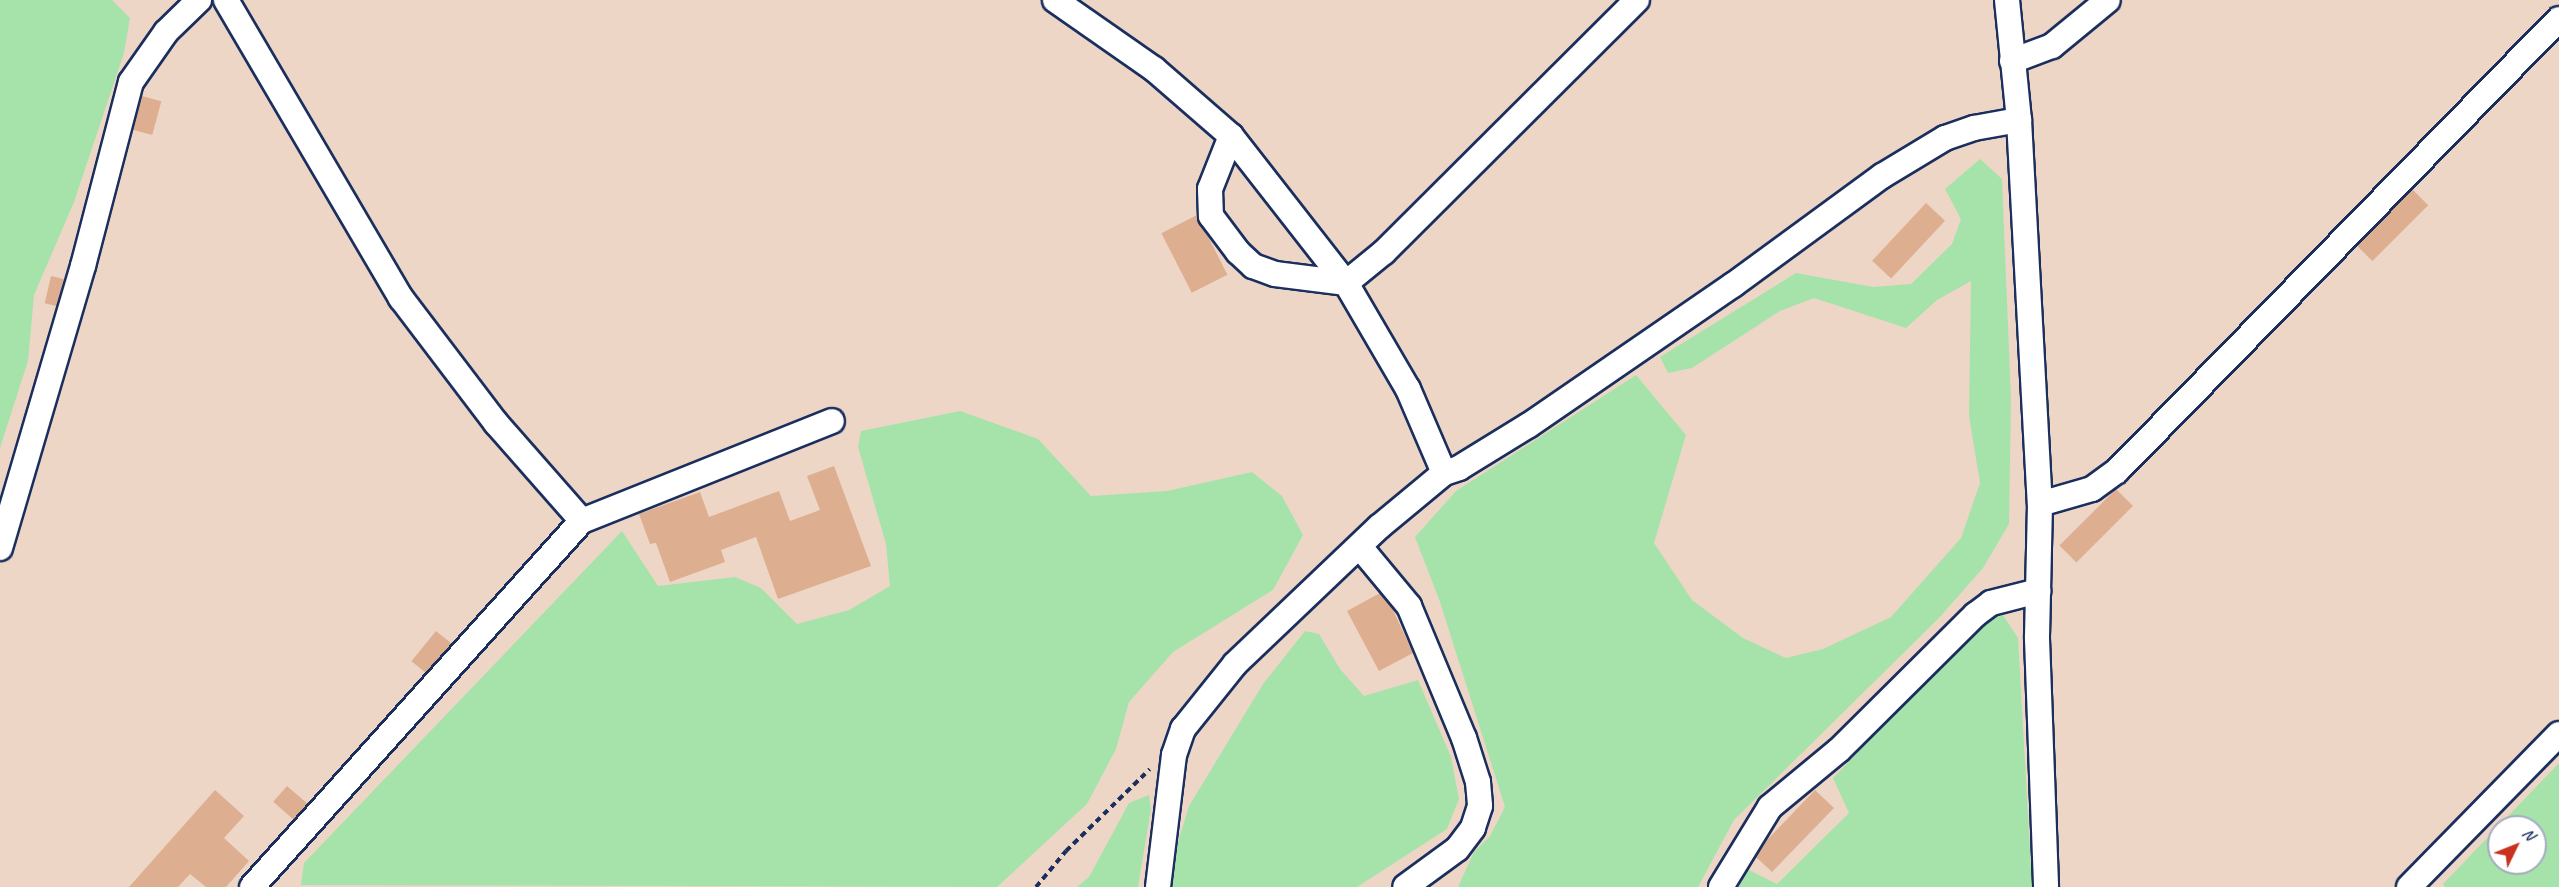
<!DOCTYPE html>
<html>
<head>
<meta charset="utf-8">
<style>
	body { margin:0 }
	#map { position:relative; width:2559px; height:887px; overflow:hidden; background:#f5e7de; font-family:Caveat,sans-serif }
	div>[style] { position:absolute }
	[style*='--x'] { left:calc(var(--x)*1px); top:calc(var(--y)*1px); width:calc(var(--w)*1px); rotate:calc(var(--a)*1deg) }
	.built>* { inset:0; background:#eed6c7 }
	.green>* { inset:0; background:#a6e3aa }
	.building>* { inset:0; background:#deae90; transform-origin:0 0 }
	.path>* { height:4px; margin-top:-2px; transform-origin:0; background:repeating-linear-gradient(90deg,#1b2f5e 0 6px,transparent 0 10.5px) }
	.roads { filter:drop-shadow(2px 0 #1b2f5e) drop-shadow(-2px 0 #1b2f5e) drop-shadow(0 2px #1b2f5e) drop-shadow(0 -2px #1b2f5e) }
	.minor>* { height:24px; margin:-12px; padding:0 12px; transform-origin:12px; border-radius:12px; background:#fff }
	span { translate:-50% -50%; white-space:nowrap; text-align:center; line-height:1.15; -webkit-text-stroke:4.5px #fff; paint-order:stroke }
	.north { position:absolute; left:2487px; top:815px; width:60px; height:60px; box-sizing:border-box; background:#fff; border:2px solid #a4acbf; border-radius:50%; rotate:47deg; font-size:16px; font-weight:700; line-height:24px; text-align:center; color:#1b2f5e }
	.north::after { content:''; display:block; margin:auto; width:21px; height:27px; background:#c8321e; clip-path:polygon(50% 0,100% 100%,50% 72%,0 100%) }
</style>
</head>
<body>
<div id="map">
	<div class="built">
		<i style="clip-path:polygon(evenodd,0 0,2559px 0,2559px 887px,0 887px,0 0,2499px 827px,2535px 827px,2535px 863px,2499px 863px,2499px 827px)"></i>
	</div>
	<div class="green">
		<i style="clip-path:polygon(0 0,112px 0,130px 18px,124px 53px,74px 202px,34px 295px,28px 361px,0 448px)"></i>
		<i style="clip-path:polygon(1980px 159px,2002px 179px,2011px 399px,2009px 524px,1983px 568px,1939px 618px,1734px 820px,1698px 887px,1458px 887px,1474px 852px,1490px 836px,1505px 807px,1440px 602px,1415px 537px,1456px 491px,1636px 375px,1686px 435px,1654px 543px,1692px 600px,1743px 638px,1786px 658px,1823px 649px,1891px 617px,1961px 538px,1980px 483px,1969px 416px,1971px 281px,1937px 300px,1906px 328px,1814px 298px,1780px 311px,1692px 368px,1668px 373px,1660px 357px,1796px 273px,1873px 287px,1911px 284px,1952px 244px,1961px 219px,1945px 189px)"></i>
		<i style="clip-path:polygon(960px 411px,1038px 439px,1091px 496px,1167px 491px,1252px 472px,1282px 496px,1303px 535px,1273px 590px,1173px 652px,1129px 702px,1116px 749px,1087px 804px,997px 887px,301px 885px,304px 863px,622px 531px,658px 586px,735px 577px,761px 588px,797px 624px,849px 610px,890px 586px,886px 544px,858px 447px,861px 431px)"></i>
		<i style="clip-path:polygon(2003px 615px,2018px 638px,2032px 887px,1739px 887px,1747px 869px,1777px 884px,1849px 813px,1833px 778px,1984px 622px)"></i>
		<i style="clip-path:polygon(1305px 631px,1319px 634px,1340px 669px,1364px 696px,1418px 680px,1451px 757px,1459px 799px,1447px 829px,1357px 887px,1170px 887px,1171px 865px,1189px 806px,1263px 684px)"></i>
		<i style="clip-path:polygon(evenodd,2559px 763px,2559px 887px,2445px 887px,2443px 884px,2559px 763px,2499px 827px,2535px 827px,2535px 863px,2499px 863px,2499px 827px)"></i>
		<i style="clip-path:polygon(1149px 795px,1151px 809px,1138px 887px,1077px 887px,1089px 877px,1129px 803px)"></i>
	</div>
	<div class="building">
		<i style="left:142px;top:96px;width:20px;height:35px;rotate:15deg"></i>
		<i style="left:2412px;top:189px;width:23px;height:79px;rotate:45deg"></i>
		<i style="left:1926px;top:203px;width:26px;height:79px;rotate:43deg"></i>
		<i style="left:1197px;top:215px;width:67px;height:40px;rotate:63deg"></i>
		<i style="left:51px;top:276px;width:13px;height:28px;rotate:13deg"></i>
		<i style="clip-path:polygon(834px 466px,871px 566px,778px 599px,756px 537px,721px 550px,725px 562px,670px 582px,656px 543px,650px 544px,639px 514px,700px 492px,709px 517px,779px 491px,790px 521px,820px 510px,807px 476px)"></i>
		<i style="left:2116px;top:489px;width:24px;height:80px;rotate:45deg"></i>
		<i style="clip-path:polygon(1380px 593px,1392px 608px,1413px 653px,1379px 671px,1347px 611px)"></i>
		<i style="left:436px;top:631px;width:21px;height:39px;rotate:39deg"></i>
		<i style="left:287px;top:786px;width:28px;height:21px;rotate:41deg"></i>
		<i style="clip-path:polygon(215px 790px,244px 816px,224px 838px,249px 861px,226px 887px,206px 887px,190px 874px,178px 887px,129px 887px)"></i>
		<i style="clip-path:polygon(1815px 790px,1834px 808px,1772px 872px,1756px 857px,1767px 840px)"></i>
	</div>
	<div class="path">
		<i style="--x:1036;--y:887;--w:47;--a:-50.2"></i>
		<i style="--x:1066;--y:851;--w:117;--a:-44.3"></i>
	</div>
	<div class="roads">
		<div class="minor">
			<i style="--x:226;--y:0;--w:346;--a:59.6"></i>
			<i style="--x:401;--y:298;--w:157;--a:52.8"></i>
			<i style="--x:496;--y:423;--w:130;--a:48.7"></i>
			<i style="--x:1055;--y:0;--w:121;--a:34.9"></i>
			<i style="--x:1154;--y:69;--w:102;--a:41"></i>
			<i style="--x:1231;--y:136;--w:187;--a:52"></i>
			<i style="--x:1346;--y:283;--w:123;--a:59.7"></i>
			<i style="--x:1408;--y:389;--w:91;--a:66.8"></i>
			<i style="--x:2007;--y:0;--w:121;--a:84.3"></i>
			<i style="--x:2019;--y:120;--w:385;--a:86.9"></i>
			<i style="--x:2040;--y:504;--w:135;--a:91.3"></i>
			<i style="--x:2037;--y:639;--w:248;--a:87.9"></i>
			<i style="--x:2012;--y:61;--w:43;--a:-20.6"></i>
			<i style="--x:2052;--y:46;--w:72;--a:-39.4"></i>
			<i style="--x:1231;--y:136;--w:57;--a:111.6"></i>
			<i style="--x:1210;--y:189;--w:27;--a:88"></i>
			<i style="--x:1211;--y:216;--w:45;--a:53.1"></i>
			<i style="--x:1238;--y:252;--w:21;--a:43"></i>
			<i style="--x:1253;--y:266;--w:23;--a:20"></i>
			<i style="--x:1275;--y:274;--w:72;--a:7.2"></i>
			<i style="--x:1346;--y:283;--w:49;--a:-39.2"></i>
			<i style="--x:1384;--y:252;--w:357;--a:-44.9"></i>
			<i style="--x:2040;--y:504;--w:54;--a:-16.1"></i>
			<i style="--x:2092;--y:489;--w:31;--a:-36"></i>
			<i style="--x:2117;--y:471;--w:632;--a:-45.64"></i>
			<i style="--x:1360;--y:547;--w:77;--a:50.3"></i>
			<i style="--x:1409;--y:606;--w:143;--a:67.4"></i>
			<i style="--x:1464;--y:738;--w:46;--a:72.3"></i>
			<i style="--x:1478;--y:782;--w:24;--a:85"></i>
			<i style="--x:1480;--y:806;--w:23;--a:108"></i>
			<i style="--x:1473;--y:828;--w:26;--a:127"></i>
			<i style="--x:1457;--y:849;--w:64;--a:143.8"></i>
			<i style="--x:0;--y:548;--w:294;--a:-73.6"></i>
			<i style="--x:83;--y:266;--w:190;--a:-75.4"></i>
			<i style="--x:131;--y:82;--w:61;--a:-55"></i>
			<i style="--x:166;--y:32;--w:46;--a:-44.1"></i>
			<i style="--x:252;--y:887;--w:493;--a:-48"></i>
			<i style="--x:582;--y:521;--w:269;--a:-21.8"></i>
			<i style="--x:1158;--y:887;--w:133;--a:-83.1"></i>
			<i style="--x:1174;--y:755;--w:28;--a:-71"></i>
			<i style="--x:1183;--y:729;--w:83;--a:-51.3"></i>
			<i style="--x:1235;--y:664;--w:199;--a:-43.6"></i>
			<i style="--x:1379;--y:527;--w:85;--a:-39.7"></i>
			<i style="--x:1444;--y:473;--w:16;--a:-18"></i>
			<i style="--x:1459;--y:468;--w:82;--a:-31.6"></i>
			<i style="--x:1529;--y:425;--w:247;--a:-34.5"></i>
			<i style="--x:1733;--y:285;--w:185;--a:-36.2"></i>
			<i style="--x:1882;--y:176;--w:74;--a:-31.1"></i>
			<i style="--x:1945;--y:138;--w:31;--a:-19"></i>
			<i style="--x:1974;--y:128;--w:46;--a:-10.1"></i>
			<i style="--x:1721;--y:887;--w:94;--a:-58.5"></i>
			<i style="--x:1770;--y:807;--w:89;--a:-39.6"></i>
			<i style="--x:1839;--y:750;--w:192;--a:-44.8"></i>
			<i style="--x:1975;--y:615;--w:20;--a:-37"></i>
			<i style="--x:1991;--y:603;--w:49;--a:-14.3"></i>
			<i style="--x:2409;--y:887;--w:214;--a:-45.6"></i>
		</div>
	</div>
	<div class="north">N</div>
</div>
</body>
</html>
